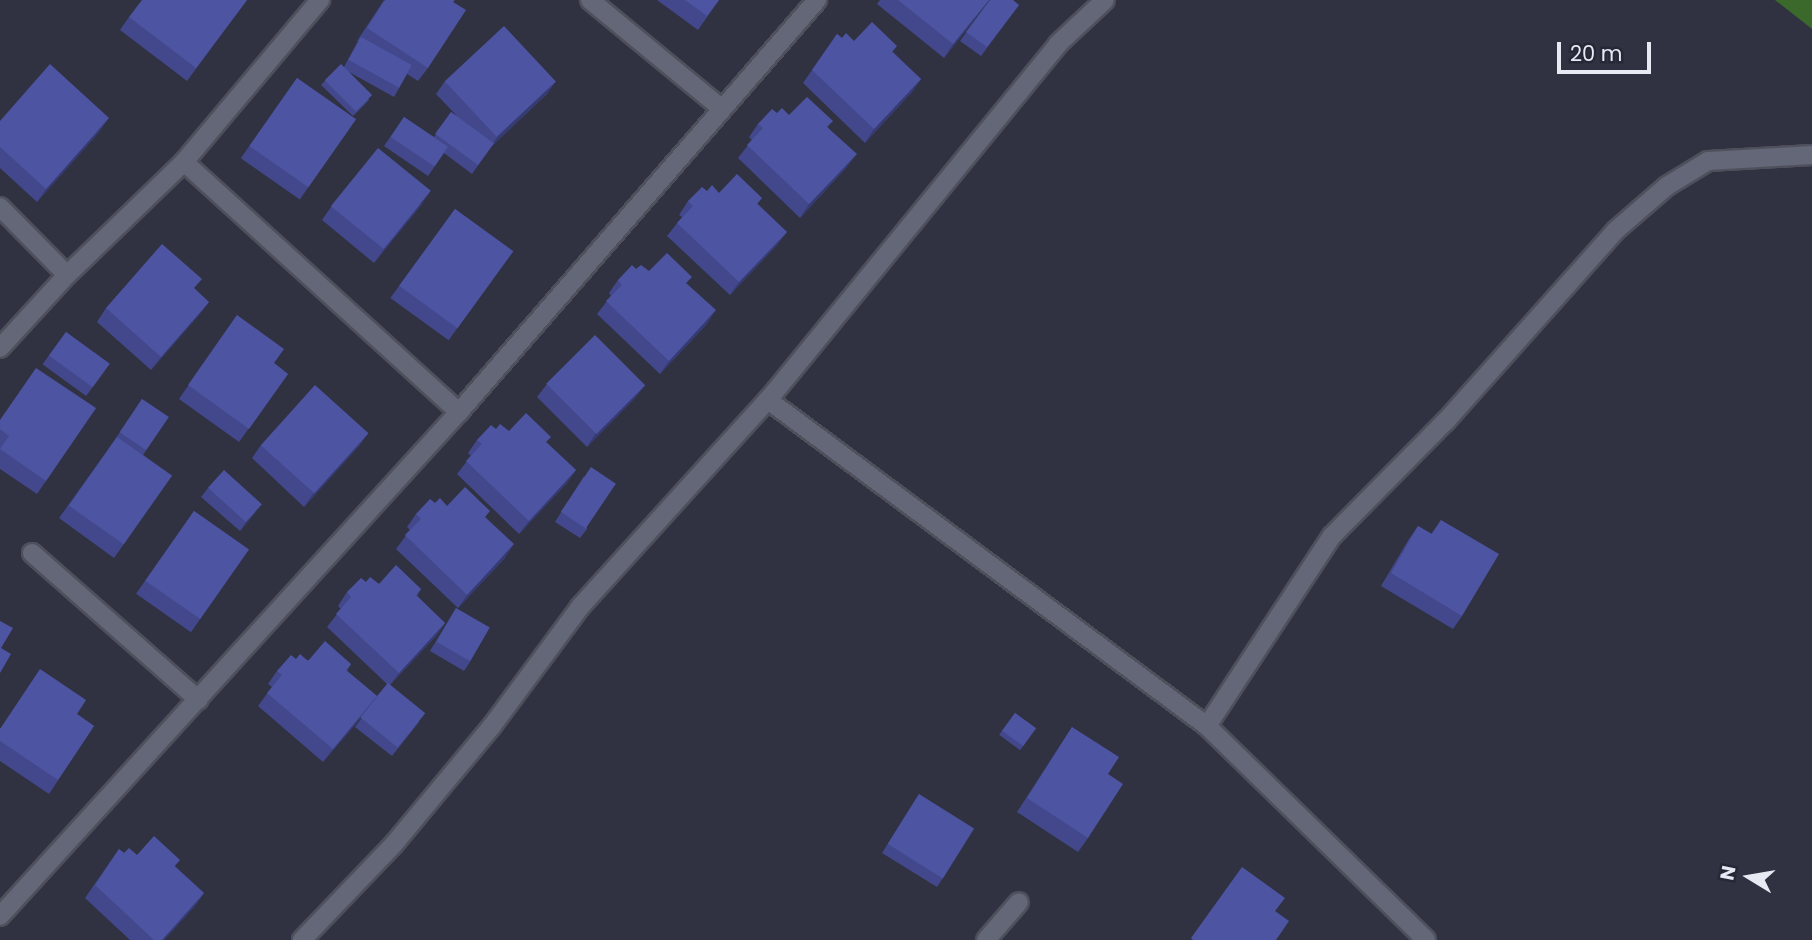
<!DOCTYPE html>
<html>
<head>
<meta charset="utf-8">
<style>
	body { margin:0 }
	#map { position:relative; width:1812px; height:940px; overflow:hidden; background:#303241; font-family:Poppins,sans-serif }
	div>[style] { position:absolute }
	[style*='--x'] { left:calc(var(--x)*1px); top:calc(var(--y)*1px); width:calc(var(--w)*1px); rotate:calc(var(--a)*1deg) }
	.green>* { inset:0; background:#3a692b }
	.roads { filter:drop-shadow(2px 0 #4e505c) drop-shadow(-2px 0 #4e505c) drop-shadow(0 2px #4e505c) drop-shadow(0 -2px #4e505c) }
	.minor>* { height:18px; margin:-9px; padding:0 9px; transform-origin:9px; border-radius:9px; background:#646778 }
	.wall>* { inset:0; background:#42488b; transform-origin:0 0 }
	.shaded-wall>* { inset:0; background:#363b71 }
	.building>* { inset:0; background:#4d54a2; transform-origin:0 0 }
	span { translate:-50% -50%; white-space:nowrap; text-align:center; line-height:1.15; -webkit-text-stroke:5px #262837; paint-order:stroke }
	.north { position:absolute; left:1714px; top:842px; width:70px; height:70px; -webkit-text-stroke:5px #262837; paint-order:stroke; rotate:281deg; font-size:19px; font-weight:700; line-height:28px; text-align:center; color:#e7e9f3 }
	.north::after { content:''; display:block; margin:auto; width:24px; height:32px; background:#e7e9f3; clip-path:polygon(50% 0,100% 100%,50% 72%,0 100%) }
	.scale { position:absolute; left:1557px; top:42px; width:94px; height:32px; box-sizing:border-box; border:4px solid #e7e9f3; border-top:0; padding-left:9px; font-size:21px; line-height:24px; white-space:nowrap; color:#e7e9f3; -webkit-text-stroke:5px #262837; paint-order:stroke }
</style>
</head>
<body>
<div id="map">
	<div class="green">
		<i style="clip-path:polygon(1775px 0,1812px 0,1812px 29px)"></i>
	</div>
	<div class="roads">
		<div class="minor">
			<i style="--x:590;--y:0;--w:170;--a:39.5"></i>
			<i style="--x:184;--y:162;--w:372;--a:42.3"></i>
			<i style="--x:0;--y:207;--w:95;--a:45.4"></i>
			<i style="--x:0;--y:348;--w:99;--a:-47.5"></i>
			<i style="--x:67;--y:275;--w:163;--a:-44"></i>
			<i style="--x:184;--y:162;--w:212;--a:-50"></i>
			<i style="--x:768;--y:400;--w:547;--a:36.6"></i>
			<i style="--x:1207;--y:726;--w:306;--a:44.3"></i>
			<i style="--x:32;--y:553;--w:222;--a:41.4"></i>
			<i style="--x:1207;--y:726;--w:227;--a:-56.7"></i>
			<i style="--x:1332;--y:536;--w:162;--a:-45.3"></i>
			<i style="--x:1446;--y:421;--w:254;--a:-48.3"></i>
			<i style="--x:1615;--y:231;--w:69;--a:-40.9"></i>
			<i style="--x:1667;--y:186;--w:48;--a:-31.4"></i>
			<i style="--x:1708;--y:161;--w:104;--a:-3.3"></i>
			<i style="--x:0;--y:916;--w:682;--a:-47.68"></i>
			<i style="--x:459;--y:412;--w:546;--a:-49.01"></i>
			<i style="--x:302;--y:940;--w:133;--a:-46.2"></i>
			<i style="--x:394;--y:844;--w:153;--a:-50.3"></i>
			<i style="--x:492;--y:726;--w:148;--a:-53.5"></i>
			<i style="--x:580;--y:607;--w:280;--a:-47.8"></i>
			<i style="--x:768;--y:400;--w:459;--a:-50.8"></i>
			<i style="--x:1058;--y:44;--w:64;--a:-43.1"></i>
			<i style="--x:986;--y:940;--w:50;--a:-49"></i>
		</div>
	</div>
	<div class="wall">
		<i style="clip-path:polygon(247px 0,187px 81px,120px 30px,129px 17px)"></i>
		<i style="clip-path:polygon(384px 0,428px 68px,418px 81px,407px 74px,394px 97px,349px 72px,369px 100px,353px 116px,321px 85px,325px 81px,344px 67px,358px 41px,357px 41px)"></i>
		<i style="clip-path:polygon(657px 0,719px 0,698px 30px)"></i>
		<i style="clip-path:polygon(880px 0,990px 0,944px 58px,877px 4px)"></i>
		<i style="clip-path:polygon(990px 0,1019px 5px,981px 56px,960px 41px)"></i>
		<i style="clip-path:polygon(837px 34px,842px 38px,854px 41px,893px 52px,921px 79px,912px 92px,865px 143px,803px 83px)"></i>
		<i style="left:297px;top:78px;width:72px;height:98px;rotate:35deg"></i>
		<i style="clip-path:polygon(445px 81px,556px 81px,547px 94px,492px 146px,472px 174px,444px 153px,428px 176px,384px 146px,404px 117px,434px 137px,451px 112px,457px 116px,436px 94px)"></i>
		<i style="clip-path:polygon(777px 113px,789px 115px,828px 127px,847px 167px,800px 218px,738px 158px,752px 140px,749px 137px,758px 124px)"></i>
		<i style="clip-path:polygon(0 121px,100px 131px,37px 202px,0 168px)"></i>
		<i style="clip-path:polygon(707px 191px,719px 193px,758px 204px,787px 232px,777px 245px,730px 295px,667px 236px,682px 217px,679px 215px,688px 201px)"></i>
		<i style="clip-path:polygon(422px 204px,374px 263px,322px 220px,331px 207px)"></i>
		<i style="left:455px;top:209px;width:72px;height:110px;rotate:36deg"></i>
		<i style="clip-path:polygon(636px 269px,649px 271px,687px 284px,707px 324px,660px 374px,597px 314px,611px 296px,609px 293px,618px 280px)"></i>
		<i style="clip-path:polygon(209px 302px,199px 315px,151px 370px,97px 322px,106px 308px)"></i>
		<i style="clip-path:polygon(237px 315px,274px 363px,288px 374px,239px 442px,179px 399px)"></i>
		<i style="left:66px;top:332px;width:54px;height:40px;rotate:36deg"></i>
		<i style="clip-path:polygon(547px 384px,645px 385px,635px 398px,587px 447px,537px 397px)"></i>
		<i style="clip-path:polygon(142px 399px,169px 417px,143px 455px,172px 476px,114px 558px,59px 518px,114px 441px)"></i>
		<i style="clip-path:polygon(96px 408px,37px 494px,0 469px,0 420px)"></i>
		<i style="clip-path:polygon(496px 429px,509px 431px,547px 443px,576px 470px,566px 484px,519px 534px,457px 474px,471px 456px,468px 453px,477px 440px)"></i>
		<i style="clip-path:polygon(368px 433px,359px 446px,304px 507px,252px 458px,261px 445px)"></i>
		<i style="clip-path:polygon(584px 476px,587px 529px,580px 538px,555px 522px)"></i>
		<i style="clip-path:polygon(208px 488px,255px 513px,240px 531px,201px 497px)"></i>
		<i style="clip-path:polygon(435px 503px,447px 506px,505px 558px,458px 608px,396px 549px,410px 530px,407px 527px,416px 514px)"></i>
		<i style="left:194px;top:511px;width:67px;height:101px;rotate:35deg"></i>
		<i style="clip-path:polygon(1441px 520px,1462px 616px,1453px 629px,1381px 586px,1409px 539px,1418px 526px,1431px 534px)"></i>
		<i style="clip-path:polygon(366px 582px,421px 589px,417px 596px,445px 623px,436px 636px,390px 685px,419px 722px,392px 756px,355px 727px,366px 712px,323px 762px,258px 706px,272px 687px,268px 684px,277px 671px,296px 659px,351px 664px,347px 671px,377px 696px,387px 684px,327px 627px,341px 609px,338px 606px,347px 592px)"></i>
		<i style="clip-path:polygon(456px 608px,470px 662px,464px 671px,430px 651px)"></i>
		<i style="left:1015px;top:713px;width:26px;height:27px;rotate:36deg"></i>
		<i style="clip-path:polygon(77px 714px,94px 726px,49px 794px,0 761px,0 728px)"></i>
		<i style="clip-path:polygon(1072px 727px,1108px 774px,1088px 838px,1078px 852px,1017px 812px)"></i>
		<i style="clip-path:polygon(919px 794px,943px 878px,937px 887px,882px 853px)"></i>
		<i style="clip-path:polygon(119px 849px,124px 853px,180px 860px,175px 866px,204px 893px,195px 906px,164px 940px,130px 940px,85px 898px)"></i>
	</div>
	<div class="shaded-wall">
		<i style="clip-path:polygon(989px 0,990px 0,944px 58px,953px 44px)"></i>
		<i style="clip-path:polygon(921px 79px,912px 92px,865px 143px,874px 129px)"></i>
		<i style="clip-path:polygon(556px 81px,547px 94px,492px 146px,472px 174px,498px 136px)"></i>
		<i style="clip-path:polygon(109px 118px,100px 131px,37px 202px,46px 189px)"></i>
		<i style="clip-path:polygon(857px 154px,847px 167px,800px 218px,809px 204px)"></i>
		<i style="clip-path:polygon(431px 191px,422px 204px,374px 263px,384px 249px)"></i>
		<i style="clip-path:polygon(787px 232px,777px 245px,730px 295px,739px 282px)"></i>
		<i style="clip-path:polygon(209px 302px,199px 315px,151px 370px,161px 357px)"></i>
		<i style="clip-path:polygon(716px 310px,707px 324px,660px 374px,669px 361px)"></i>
		<i style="clip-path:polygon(645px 385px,635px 398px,587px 447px,596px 433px)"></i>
		<i style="clip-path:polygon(368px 433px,359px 446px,304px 507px,313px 494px)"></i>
		<i style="clip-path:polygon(576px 470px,566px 484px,519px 534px,529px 521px)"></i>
		<i style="clip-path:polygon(262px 504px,255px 513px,240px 531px,246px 522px)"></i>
		<i style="clip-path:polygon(514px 544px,505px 558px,458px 608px,467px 595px)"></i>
		<i style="clip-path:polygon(445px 623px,436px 636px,389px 686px,399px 673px)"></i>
		<i style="clip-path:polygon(377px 696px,368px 710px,323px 762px,333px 749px)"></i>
		<i style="clip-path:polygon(204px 893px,195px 906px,164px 940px,162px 940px)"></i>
	</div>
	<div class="building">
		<i style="clip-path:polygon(142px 0,247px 0,196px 68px,129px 17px)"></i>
		<i style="clip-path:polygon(385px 0,455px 0,453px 2px,466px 10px,428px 68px,367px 28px)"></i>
		<i style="clip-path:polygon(685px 0,719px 0,707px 16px)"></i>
		<i style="clip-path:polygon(898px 0,989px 0,953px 44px)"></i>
		<i style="clip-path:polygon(990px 0,1013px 0,1019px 5px,987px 47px,966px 32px)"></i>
		<i style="clip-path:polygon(872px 22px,897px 46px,892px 52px,921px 79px,874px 129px,812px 70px,837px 34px,842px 38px,846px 33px,854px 41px)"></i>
		<i style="left:504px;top:26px;width:76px;height:81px;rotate:47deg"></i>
		<i style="left:361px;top:37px;width:58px;height:26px;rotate:29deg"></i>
		<i style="clip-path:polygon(50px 64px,109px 118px,46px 189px,0 147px,0 121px)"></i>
		<i style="left:341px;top:64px;width:44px;height:23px;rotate:45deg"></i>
		<i style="left:297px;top:78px;width:72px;height:83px;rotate:35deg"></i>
		<i style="clip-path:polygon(807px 97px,833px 121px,827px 127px,857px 154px,809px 204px,747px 145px,763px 128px,758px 124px,772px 109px,777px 113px,782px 108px,789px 115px)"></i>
		<i style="left:451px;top:112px;width:53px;height:27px;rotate:36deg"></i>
		<i style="left:404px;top:117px;width:53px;height:24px;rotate:34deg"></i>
		<i style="left:378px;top:148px;width:68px;height:75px;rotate:39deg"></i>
		<i style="clip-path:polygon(737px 174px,762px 198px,757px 204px,787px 232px,739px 282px,677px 223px,693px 206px,688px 201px,702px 187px,707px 191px,712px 185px,719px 193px)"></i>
		<i style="left:455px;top:209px;width:72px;height:95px;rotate:36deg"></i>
		<i style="clip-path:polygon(162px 244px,202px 279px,194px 288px,209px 302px,161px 357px,106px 308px)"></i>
		<i style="clip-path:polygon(667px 253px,692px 277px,686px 283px,716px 310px,669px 361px,606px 301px,622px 285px,618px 280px,632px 265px,636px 269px,641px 265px,649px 271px)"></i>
		<i style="clip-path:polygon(237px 315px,284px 349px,274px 363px,288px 374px,249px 429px,188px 385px)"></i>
		<i style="left:66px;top:332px;width:54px;height:29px;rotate:36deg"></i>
		<i style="left:595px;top:335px;width:71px;height:69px;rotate:45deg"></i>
		<i style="clip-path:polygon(36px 368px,96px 408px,46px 481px,0 449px,9px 436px,0 429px,0 420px)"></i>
		<i style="left:315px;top:385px;width:72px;height:81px;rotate:42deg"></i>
		<i style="left:142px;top:399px;width:32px;height:40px;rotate:34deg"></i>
		<i style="clip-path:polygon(526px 413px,551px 437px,546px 442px,576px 470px,529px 521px,466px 461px,482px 444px,477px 440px,491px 425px,496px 429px,500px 424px,509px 431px)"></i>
		<i style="left:117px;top:437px;width:67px;height:84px;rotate:35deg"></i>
		<i style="left:591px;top:467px;width:30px;height:54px;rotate:34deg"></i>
		<i style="left:224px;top:470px;width:51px;height:24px;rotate:42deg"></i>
		<i style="clip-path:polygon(465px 487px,490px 511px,485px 517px,514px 544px,467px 595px,405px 535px,421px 519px,416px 514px,430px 499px,435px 503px,440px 498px,447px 506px)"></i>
		<i style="left:194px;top:511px;width:67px;height:85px;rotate:35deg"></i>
		<i style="clip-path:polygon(1441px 520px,1499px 554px,1462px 616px,1391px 573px,1418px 526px,1432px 534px)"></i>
		<i style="clip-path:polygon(396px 565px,421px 589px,416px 595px,445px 623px,399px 673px,336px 614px,351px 597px,347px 592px,361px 578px,366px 582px,370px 577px,379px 584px)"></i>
		<i style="left:456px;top:608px;width:39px;height:39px;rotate:30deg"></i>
		<i style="clip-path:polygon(0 621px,13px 628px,1px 648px,11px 654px,0 673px)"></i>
		<i style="clip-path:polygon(325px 641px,351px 664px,346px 670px,377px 696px,333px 749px,267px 693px,282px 675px,277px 671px,291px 655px,296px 659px,300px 654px,308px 661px)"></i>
		<i style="clip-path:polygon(40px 669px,86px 700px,77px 714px,94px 726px,58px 780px,0 741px,0 729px)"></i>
		<i style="left:388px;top:683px;width:48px;height:44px;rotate:39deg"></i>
		<i style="left:1015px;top:713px;width:26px;height:22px;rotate:36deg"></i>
		<i style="clip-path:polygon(1072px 727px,1119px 757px,1108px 774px,1123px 784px,1088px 838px,1027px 798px)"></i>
		<i style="left:919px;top:794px;width:65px;height:59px;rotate:32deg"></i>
		<i style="clip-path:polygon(154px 836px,180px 860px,174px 866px,204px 893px,162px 940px,154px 940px,95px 885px,119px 849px,124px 853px,129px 848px,137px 855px)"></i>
		<i style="clip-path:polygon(1242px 867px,1285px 898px,1275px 911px,1289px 921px,1276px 940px,1193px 940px,1191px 938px)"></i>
	</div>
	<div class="north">N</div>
	<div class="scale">20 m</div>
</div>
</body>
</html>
